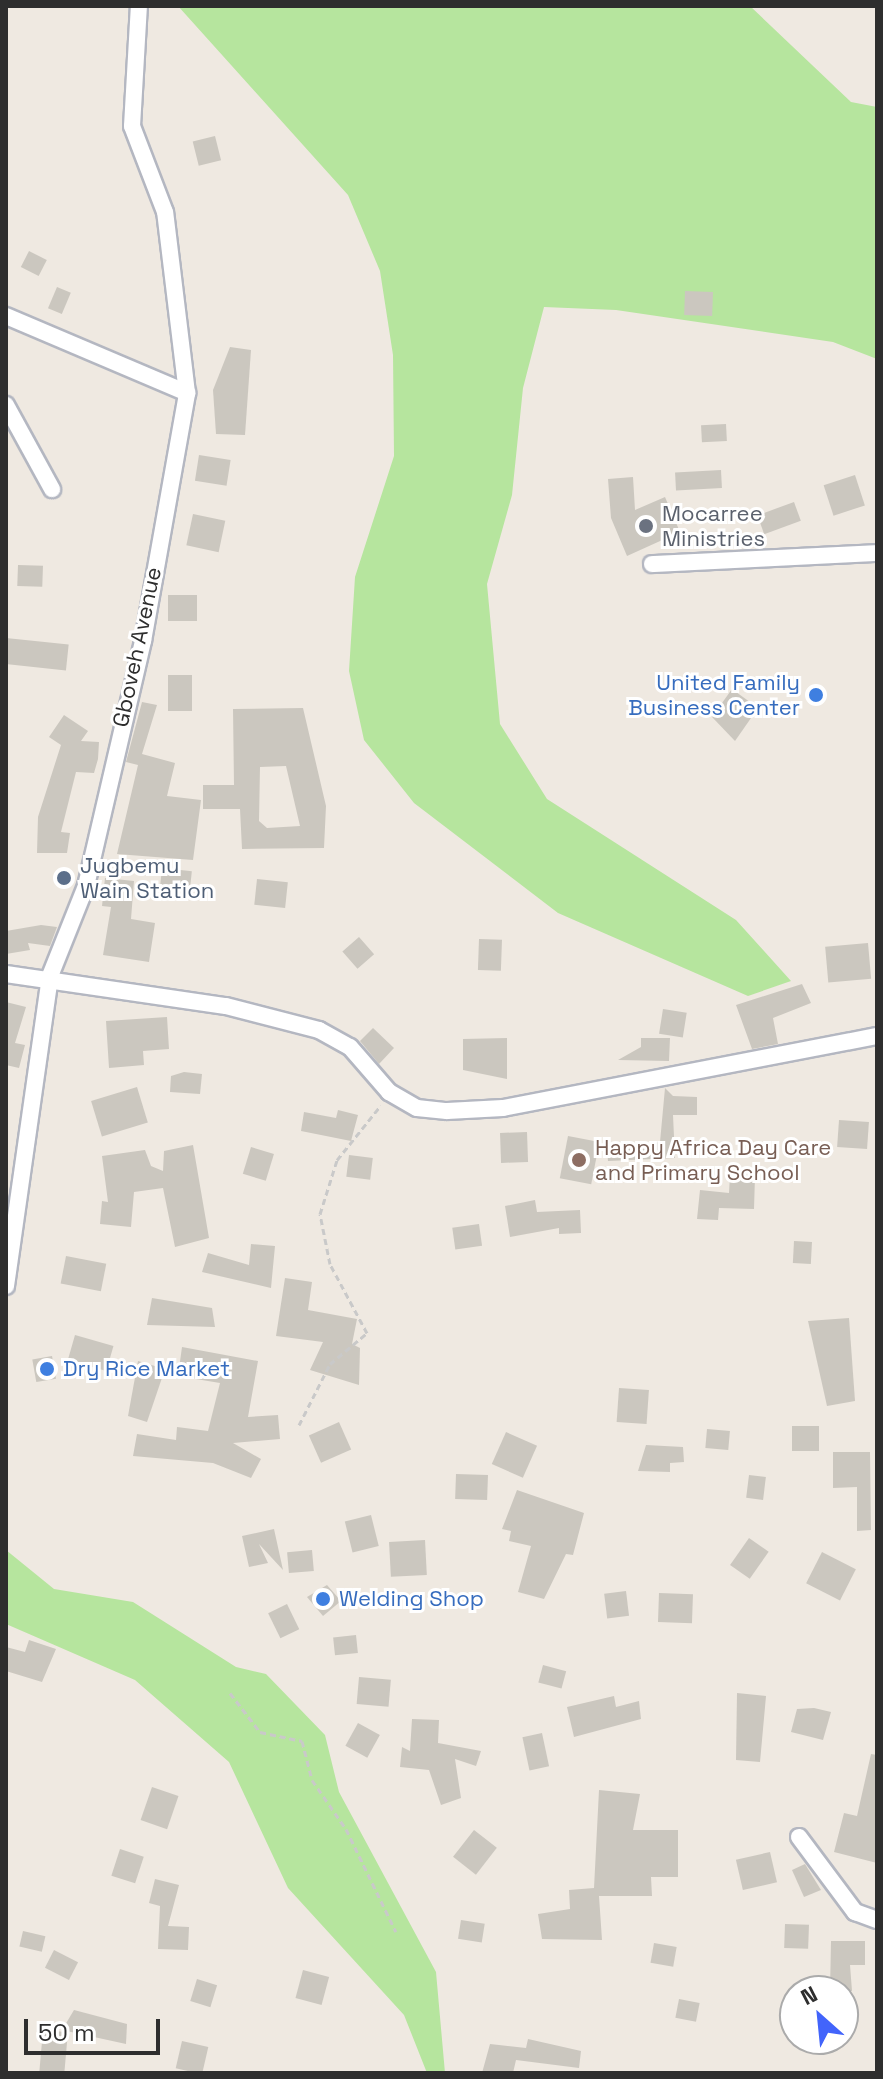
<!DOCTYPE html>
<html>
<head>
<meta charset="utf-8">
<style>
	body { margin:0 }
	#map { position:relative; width:883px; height:2079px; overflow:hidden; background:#efe9e1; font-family:"Space Grotesk",sans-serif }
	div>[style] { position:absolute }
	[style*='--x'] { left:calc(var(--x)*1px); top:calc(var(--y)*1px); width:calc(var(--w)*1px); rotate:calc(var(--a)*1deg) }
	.green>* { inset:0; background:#b6e59e }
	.building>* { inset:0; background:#cbc7bf; transform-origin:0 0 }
	.path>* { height:3px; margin-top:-1.5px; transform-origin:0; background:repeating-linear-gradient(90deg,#c9c9c9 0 6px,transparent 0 10px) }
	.roads { filter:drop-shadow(2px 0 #b4b7c1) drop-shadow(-2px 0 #b4b7c1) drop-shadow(0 2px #b4b7c1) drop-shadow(0 -2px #b4b7c1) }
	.street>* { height:16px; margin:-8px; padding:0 8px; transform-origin:8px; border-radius:8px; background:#fff }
	.dots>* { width:22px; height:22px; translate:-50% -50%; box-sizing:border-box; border:4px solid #fff; border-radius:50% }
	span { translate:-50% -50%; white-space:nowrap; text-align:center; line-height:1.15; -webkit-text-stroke:6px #fff; paint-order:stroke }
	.worship-label { font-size:22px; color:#5b616d }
	.left { translate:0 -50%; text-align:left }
	.street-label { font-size:22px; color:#2e2e2e }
	.shop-label { font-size:22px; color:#366cbe }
	.right { translate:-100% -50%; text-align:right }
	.service-label { font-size:22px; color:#4e5e75 }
	.education-label { font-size:22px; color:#785e54 }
	.frame { position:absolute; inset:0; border:8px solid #2e2e2e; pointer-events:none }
	.north { position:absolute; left:779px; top:1975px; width:80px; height:80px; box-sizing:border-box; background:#fff; border:2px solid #ababab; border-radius:50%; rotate:333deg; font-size:22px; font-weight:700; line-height:32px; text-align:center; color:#2e2e2e }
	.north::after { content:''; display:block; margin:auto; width:28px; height:36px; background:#4264fb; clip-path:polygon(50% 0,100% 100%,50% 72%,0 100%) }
	.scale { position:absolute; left:24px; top:2019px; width:136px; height:36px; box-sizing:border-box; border:4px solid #2e2e2e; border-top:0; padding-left:10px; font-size:24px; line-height:28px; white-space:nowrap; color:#2e2e2e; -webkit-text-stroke:6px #fff; paint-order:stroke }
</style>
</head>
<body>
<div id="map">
	<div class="green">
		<i style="clip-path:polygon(178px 6px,750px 6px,851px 102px,877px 107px,877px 359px,833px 342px,616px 310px,544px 307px,523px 388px,512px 495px,487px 584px,500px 724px,547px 799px,736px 920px,791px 981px,748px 996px,558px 913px,414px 803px,364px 740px,349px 671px,355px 577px,394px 456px,393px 355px,380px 271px,348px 195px)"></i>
		<i style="clip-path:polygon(6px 1550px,54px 1589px,133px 1602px,236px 1667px,266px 1674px,325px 1735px,339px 1792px,436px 1972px,445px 2073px,427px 2073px,404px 2015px,288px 1888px,229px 1762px,135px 1680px,6px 1624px)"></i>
	</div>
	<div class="building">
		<i style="left:215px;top:136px;width:25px;height:23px;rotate:76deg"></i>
		<i style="left:29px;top:251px;width:20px;height:18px;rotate:27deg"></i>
		<i style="left:57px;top:287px;width:15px;height:23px;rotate:23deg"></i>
		<i style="left:685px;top:291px;width:28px;height:24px;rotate:2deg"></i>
		<i style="clip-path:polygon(230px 347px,251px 350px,245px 435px,216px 434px,213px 390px)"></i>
		<i style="left:726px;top:424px;width:17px;height:25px;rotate:87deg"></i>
		<i style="left:199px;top:455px;width:32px;height:26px;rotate:9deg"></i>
		<i style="left:721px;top:470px;width:18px;height:46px;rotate:87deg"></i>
		<i style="left:855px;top:475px;width:32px;height:33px;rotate:72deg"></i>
		<i style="clip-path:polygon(633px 477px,635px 510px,665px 497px,680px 532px,627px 556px,611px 518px,608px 479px)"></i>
		<i style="left:794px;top:502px;width:20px;height:39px;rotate:70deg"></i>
		<i style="left:193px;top:514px;width:33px;height:32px;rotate:12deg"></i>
		<i style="left:18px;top:565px;width:25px;height:21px;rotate:2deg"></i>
		<i style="left:168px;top:595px;width:29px;height:26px"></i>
		<i style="left:6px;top:638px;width:63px;height:26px;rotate:6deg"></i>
		<i style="left:192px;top:675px;width:36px;height:24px;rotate:90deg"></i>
		<i style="clip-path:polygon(732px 689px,758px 708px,735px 741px,712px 717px)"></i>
		<i style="clip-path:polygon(142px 702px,157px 705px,142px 754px,175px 763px,167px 796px,201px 800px,193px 860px,117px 854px,138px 765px,126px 762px)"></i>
		<i style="clip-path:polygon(evenodd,303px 708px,326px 806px,324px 848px,242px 849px,240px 809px,203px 809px,203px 785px,234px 785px,233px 709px,303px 708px,286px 766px,300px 826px,267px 828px,259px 821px,260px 767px,286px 766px)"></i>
		<i style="clip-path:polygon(64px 715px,88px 731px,81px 741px,99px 742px,98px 759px,94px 773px,76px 772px,61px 832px,70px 833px,67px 853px,37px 853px,38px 817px,61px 745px,49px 737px)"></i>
		<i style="left:162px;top:868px;width:30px;height:20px;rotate:6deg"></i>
		<i style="clip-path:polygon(105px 878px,134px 881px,131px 919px,155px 923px,149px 962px,103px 955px,111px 907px,102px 906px)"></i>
		<i style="left:257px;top:879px;width:31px;height:26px;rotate:6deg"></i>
		<i style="clip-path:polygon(41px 925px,57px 927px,50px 946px,28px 943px,30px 950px,6px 954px,6px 931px)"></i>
		<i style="left:359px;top:937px;width:23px;height:22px;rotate:49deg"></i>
		<i style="left:479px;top:939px;width:23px;height:31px;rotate:2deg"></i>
		<i style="left:868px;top:943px;width:36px;height:43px;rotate:85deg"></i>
		<i style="clip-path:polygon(802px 984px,811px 1003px,773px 1018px,778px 1044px,752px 1049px,736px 1005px)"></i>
		<i style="clip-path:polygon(6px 1002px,26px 1007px,15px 1043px,25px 1045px,19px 1068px,6px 1065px)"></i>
		<i style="left:663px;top:1009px;width:24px;height:25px;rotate:9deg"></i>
		<i style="clip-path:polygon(167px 1017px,169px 1049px,143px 1051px,144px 1065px,109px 1068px,106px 1021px)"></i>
		<i style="clip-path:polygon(373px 1028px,394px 1048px,379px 1064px,360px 1041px)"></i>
		<i style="clip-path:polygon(507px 1038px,507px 1079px,463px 1070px,463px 1039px)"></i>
		<i style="clip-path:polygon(641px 1038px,670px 1038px,669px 1061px,618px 1060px,641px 1047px)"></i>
		<i style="clip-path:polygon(184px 1072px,202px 1074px,200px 1094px,170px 1092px,171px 1076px)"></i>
		<i style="left:137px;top:1087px;width:37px;height:48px;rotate:73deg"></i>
		<i style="clip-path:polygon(665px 1088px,673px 1096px,697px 1097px,697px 1115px,673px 1115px,675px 1158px,608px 1161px,607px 1149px,660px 1142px)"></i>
		<i style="clip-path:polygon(338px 1110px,358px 1115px,351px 1141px,301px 1131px,304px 1112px,336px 1118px)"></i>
		<i style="left:839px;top:1120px;width:30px;height:27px;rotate:4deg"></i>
		<i style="left:527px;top:1132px;width:30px;height:27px;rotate:88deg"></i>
		<i style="left:568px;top:1136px;width:32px;height:43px;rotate:11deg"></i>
		<i style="clip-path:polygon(193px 1145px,209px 1238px,175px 1247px,163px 1188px,134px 1192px,131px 1227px,100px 1224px,102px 1201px,108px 1202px,102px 1156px,145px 1150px,151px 1166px,163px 1171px,164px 1151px)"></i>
		<i style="left:251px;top:1147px;width:24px;height:28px;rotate:17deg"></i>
		<i style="left:349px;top:1155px;width:24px;height:22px;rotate:7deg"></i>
		<i style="clip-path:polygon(730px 1175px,755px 1176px,754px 1209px,719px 1208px,718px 1220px,697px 1219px,700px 1190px,729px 1193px)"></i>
		<i style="clip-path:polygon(535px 1200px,537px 1212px,580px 1210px,581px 1233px,559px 1234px,559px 1228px,510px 1237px,505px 1206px)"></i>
		<i style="left:479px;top:1224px;width:22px;height:27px;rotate:82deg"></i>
		<i style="left:794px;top:1241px;width:18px;height:22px;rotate:3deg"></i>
		<i style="clip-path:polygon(251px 1244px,275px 1246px,271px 1288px,202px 1272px,208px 1253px,249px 1265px)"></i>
		<i style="left:66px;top:1256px;width:41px;height:28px;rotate:11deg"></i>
		<i style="clip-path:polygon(285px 1278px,312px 1282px,308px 1310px,357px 1319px,352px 1344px,360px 1348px,359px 1385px,310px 1370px,323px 1342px,276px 1336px)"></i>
		<i style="clip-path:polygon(152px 1298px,212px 1308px,215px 1327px,147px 1325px)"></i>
		<i style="clip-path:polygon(849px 1318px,855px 1401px,827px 1406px,808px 1321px)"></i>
		<i style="left:75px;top:1335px;width:40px;height:26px;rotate:16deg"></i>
		<i style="clip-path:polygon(182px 1347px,258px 1361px,248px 1417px,278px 1415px,280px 1439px,233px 1443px,261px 1459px,251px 1478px,213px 1463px,133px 1456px,137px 1434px,176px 1440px,177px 1427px,208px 1431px,220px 1383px,178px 1376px)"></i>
		<i style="left:52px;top:1356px;width:23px;height:20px;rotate:80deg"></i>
		<i style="clip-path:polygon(138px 1361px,165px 1369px,147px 1422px,128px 1416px)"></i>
		<i style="left:619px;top:1388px;width:30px;height:34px;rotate:4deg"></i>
		<i style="left:339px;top:1422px;width:30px;height:33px;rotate:66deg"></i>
		<i style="left:792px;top:1426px;width:27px;height:25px"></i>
		<i style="left:707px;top:1429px;width:23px;height:19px;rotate:5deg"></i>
		<i style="left:506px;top:1432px;width:34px;height:35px;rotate:24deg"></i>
		<i style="clip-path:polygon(646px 1445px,683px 1447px,684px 1462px,670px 1463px,670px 1472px,638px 1471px)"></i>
		<i style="clip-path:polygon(833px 1452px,870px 1452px,871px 1530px,857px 1531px,857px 1487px,833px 1488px)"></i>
		<i style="left:456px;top:1474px;width:32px;height:25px;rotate:2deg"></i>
		<i style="left:749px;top:1475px;width:17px;height:23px;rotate:7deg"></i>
		<i style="clip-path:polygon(517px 1490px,584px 1513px,573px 1555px,566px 1554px,544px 1599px,518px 1592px,531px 1546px,509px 1541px,511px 1531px,502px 1529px)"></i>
		<i style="left:371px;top:1515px;width:32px;height:27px;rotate:76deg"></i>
		<i style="clip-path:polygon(274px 1529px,283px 1570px,259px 1544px,268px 1563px,249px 1567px,242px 1536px)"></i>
		<i style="left:749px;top:1538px;width:24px;height:33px;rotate:35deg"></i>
		<i style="left:425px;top:1540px;width:35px;height:36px;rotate:87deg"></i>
		<i style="left:312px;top:1550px;width:21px;height:25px;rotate:85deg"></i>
		<i style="left:822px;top:1552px;width:38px;height:35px;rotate:27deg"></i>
		<i style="clip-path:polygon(327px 1585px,341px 1601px,323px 1616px,307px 1597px)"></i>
		<i style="left:626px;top:1591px;width:25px;height:22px;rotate:83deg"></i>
		<i style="left:659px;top:1593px;width:34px;height:29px;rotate:2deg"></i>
		<i style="left:287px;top:1604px;width:28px;height:21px;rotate:64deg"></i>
		<i style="left:356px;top:1635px;width:18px;height:23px;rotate:84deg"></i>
		<i style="clip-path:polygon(29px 1640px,56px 1649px,42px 1682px,6px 1671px,6px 1647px,25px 1652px)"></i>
		<i style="left:543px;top:1665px;width:24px;height:18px;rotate:15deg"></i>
		<i style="left:359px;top:1677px;width:32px;height:27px;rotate:5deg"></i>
		<i style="clip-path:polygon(737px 1693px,766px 1696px,760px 1762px,736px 1760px)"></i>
		<i style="clip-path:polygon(614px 1696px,616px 1707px,639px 1701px,641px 1719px,574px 1737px,567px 1707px)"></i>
		<i style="clip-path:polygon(814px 1708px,831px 1712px,823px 1740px,791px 1732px,797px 1709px)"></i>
		<i style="clip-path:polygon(412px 1719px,439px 1720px,438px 1743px,481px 1751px,476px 1766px,455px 1759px,461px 1798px,441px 1805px,429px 1770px,400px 1767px,402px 1747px,410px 1751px)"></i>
		<i style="left:358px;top:1723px;width:25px;height:26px;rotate:29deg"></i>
		<i style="left:542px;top:1733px;width:34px;height:20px;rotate:78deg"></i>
		<i style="clip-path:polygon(871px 1754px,877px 1755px,877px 1863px,834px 1852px,844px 1813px,857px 1816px)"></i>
		<i style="left:152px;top:1787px;width:28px;height:35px;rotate:19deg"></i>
		<i style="clip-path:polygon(599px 1790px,640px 1794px,633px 1830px,678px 1830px,678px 1877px,651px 1877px,652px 1896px,599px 1896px,602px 1940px,542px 1939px,538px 1914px,570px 1909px,569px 1890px,594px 1888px)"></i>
		<i style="left:474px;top:1830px;width:29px;height:34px;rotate:38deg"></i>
		<i style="left:120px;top:1849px;width:25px;height:28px;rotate:18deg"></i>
		<i style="left:770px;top:1852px;width:31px;height:35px;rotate:77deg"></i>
		<i style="clip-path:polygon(805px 1864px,821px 1890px,804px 1897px,792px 1870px)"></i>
		<i style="clip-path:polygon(155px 1879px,179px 1885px,168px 1926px,189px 1927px,188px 1950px,158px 1949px,160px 1906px,149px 1903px)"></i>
		<i style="left:461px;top:1920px;width:24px;height:19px;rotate:9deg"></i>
		<i style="left:785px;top:1924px;width:24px;height:24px;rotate:2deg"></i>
		<i style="left:23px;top:1931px;width:23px;height:16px;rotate:13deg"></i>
		<i style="clip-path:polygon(831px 1941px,865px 1941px,865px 1965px,850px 1965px,852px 1991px,830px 1991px)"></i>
		<i style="left:654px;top:1943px;width:23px;height:20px;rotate:10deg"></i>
		<i style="left:54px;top:1950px;width:27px;height:20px;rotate:27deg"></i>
		<i style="left:303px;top:1970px;width:27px;height:29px;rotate:15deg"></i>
		<i style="left:197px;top:1979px;width:21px;height:23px;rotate:17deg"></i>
		<i style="left:679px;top:1999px;width:21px;height:19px;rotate:11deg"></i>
		<i style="clip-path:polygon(74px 2010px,127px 2024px,126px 2044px,62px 2030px)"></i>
		<i style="left:43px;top:2030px;width:25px;height:43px;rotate:5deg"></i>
		<i style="clip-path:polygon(528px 2039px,581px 2051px,579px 2068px,516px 2060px,513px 2073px,482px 2073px,490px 2044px,526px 2048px)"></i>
		<i style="left:182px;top:2041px;width:27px;height:28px;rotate:13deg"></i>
	</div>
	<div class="path">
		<i style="--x:299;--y:1425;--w:68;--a:-63.1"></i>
		<i style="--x:330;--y:1364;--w:48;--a:-40"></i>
		<i style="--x:367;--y:1333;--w:78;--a:-118.2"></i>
		<i style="--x:330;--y:1264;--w:51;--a:-101.3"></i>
		<i style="--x:320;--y:1214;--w:57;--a:-72.5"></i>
		<i style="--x:337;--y:1160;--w:70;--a:-51.3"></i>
		<i style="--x:230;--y:1693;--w:49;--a:52.4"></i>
		<i style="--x:260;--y:1732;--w:43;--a:12.1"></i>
		<i style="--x:302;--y:1741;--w:40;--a:75.6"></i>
		<i style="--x:312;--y:1780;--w:60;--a:55.2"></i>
		<i style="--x:346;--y:1829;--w:114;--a:64.1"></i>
	</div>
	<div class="roads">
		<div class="street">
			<i style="--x:6;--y:316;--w:197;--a:23"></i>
			<i style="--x:6;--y:405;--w:96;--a:61.3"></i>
			<i style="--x:652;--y:564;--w:225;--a:-2.8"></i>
			<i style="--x:6;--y:974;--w:222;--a:8.3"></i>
			<i style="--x:226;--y:1006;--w:96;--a:14.5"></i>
			<i style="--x:319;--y:1030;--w:35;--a:29"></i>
			<i style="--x:350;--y:1047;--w:60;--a:49.1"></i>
			<i style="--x:389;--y:1092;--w:32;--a:30"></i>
			<i style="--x:417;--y:1108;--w:30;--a:6"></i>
			<i style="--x:447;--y:1111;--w:56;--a:-3.1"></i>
			<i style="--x:503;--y:1108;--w:381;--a:-10.9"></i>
			<i style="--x:6;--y:1286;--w:313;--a:-81.9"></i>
			<i style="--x:50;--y:976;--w:97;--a:-68.2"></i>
			<i style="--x:86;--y:886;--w:252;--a:-76.9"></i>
			<i style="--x:143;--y:641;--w:252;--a:-79.9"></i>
			<i style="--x:187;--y:393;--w:182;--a:-96.9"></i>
			<i style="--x:165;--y:212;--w:92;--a:-111"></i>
			<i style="--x:132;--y:126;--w:120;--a:-86.7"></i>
			<i style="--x:799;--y:1837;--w:94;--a:53.3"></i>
			<i style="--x:855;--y:1912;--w:23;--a:20"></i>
		</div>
	</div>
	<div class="dots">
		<i style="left:646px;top:526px;background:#6b7280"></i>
		<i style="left:816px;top:695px;background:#3f7fe0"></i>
		<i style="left:64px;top:878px;background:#5c6f8a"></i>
		<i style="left:579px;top:1160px;background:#8d6e63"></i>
		<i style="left:47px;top:1369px;background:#3f7fe0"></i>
		<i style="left:323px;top:1599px;background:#3f7fe0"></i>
	</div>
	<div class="worship-label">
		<span class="left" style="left:662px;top:526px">Mocarree<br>Ministries</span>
	</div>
	<div class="street-label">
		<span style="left:137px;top:647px;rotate:-78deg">Gboveh Avenue</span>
	</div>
	<div class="shop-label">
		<span class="right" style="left:800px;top:695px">United Family<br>Business Center</span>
		<span class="left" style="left:63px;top:1369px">Dry Rice Market</span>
		<span class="left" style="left:339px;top:1599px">Welding Shop</span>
	</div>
	<div class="service-label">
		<span class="left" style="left:80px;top:878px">Jugbemu<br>Wain Station</span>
	</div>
	<div class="education-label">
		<span class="left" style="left:595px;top:1160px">Happy Africa Day Care<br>and Primary School</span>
	</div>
	<div class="frame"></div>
	<div class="north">N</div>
	<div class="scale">50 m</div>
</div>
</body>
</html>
